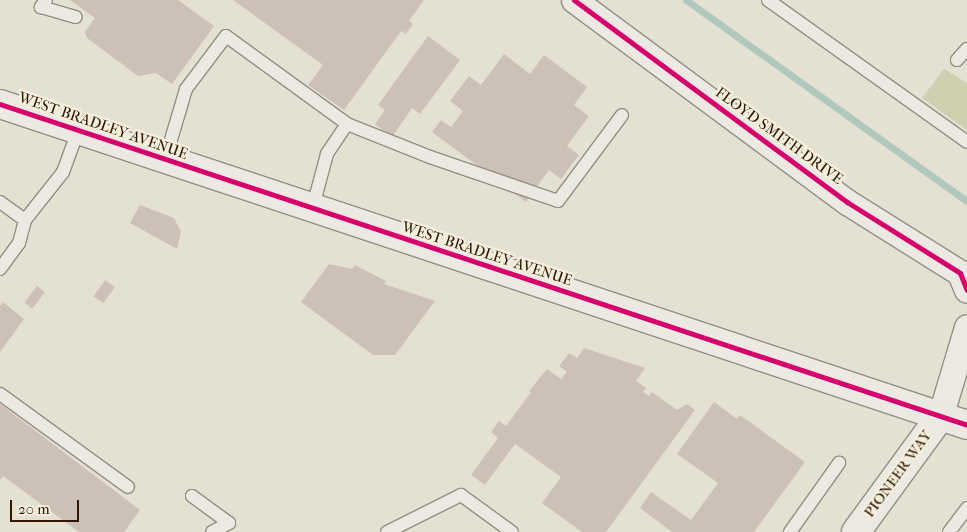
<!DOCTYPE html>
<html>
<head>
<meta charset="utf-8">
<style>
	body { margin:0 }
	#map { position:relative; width:967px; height:532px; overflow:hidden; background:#e5e1d2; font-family:"IM FELL French Canon",serif }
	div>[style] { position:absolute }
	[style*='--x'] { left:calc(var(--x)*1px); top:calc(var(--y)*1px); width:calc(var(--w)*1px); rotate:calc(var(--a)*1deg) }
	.green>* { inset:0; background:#ced0b0 }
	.stream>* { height:7px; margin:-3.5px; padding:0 3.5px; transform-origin:3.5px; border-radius:3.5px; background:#b0c9bc }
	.building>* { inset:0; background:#cdc0b7; transform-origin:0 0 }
	.roads { filter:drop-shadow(1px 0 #948e83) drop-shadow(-1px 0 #948e83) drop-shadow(0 1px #948e83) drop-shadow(0 -1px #948e83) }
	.lane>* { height:12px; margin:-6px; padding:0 6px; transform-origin:6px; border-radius:6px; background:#ebe9e1 }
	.street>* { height:25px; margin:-12.5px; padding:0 12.5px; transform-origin:12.5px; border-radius:12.5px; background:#ebe9e1 }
	.secondary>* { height:28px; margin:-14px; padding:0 14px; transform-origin:14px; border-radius:14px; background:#ebe9e1 }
	.cycleway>* { height:5px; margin:-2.5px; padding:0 2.5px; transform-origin:2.5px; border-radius:2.5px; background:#d6006c }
	span { translate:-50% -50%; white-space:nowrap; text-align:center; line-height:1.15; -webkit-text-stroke:5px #f3eedd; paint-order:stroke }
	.street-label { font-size:15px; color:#301702 }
	.scale { position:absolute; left:10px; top:500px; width:69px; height:22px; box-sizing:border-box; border:2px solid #301702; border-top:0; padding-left:6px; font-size:15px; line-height:18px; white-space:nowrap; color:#301702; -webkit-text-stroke:4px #f3eedd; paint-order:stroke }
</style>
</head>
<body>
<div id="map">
	<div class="green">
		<i style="clip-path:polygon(944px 69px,967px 83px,967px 130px,922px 98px)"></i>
	</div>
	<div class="stream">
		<i style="--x:686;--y:0;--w:345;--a:35.6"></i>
	</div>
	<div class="building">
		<i style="clip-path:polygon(70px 0,178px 0,214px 26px,172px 84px,156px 73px,138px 76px,87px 38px,85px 32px,95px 18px)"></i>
		<i style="clip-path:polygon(233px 0,424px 0,409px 21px,413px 24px,406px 34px,401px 31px,344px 110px,308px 85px,323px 65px)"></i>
		<i style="clip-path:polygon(428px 36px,460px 60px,420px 114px,412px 108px,392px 137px,375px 124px,385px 110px,378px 105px)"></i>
		<i style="clip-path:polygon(504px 54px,530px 74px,544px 55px,587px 87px,574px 105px,589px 116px,567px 146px,579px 155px,561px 179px,549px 170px,526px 202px,432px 132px,441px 120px,451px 127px,463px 111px,450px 101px,469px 76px,481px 85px)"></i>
		<i style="clip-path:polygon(140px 205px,174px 218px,181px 232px,177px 249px,130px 223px)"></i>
		<i style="clip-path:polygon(329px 264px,352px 269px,355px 265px,386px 281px,384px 284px,435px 301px,395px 355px,373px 355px,301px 302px)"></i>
		<i style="left:105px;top:280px;width:12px;height:20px;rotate:35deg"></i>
		<i style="left:37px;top:286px;width:10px;height:21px;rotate:37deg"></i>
		<i style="clip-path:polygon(3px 302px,24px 319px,0 352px,0 306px)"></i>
		<i style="clip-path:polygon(584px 348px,645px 368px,636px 381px,646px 388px,643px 392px,649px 396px,652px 392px,677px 410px,687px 404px,695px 410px,606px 532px,582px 532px,542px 503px,561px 477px,515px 444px,485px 485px,471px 475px,498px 438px,491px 432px,499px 421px,506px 426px,531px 392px,529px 391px,547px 369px,561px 379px,567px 372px,559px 366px,569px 353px,577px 358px)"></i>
		<i style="clip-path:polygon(714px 402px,737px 419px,740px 415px,805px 462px,754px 532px,672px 532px,640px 508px,651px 492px,691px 520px,718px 483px,677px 454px)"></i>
		<i style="clip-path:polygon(0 404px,140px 510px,124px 532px,79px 532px,3px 476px,0 480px)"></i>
	</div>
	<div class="roads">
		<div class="lane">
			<i style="--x:46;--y:0;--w:9;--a:126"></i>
			<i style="--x:41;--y:7;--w:36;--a:16"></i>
			<i style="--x:768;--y:0;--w:244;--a:35.5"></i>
			<i style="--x:957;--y:60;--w:15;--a:-48"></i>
			<i style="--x:347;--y:124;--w:89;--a:21.7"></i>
			<i style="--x:430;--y:157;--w:135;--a:19"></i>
			<i style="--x:558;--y:201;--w:107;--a:-53.3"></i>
			<i style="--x:165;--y:160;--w:74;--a:-73.5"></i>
			<i style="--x:186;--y:89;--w:66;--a:-53"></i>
			<i style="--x:226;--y:36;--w:150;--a:36"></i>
			<i style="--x:347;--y:124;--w:36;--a:124"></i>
			<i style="--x:327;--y:154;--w:58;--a:105"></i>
			<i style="--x:0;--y:202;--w:31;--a:36"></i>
			<i style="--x:25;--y:220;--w:61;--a:-51.6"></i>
			<i style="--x:63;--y:172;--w:44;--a:-69.9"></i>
			<i style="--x:0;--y:269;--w:32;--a:-54"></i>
			<i style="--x:19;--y:243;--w:24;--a:-75"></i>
			<i style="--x:0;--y:394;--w:158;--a:36"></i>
			<i style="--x:192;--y:496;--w:46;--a:36.1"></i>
			<i style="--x:229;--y:523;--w:19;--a:152"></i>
			<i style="--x:387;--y:532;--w:83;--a:-26.6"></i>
			<i style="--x:461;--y:495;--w:63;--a:36"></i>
			<i style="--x:790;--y:532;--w:85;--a:-54.6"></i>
			<i style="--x:949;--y:532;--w:30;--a:-53"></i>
		</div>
		<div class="street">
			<i style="--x:574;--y:0;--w:340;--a:36.5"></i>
			<i style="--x:847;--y:202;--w:133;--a:32.1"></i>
			<i style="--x:960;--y:273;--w:18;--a:68"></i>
			<i style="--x:940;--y:417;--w:94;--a:-73.3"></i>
		</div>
		<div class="secondary">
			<i style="--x:0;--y:104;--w:1019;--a:18.36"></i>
			<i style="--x:856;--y:532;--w:142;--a:-53.9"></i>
		</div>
	</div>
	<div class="cycleway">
		<i style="--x:574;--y:0;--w:340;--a:36.5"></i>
		<i style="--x:847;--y:202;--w:133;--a:32.1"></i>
		<i style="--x:960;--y:273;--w:18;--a:68"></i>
		<i style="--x:0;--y:104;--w:1019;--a:18.36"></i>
	</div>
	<div class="street-label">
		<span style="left:103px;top:126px;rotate:19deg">WEST BRADLEY AVENUE</span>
		<span style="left:779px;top:136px;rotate:36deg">FLOYD SMITH DRIVE</span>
		<span style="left:487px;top:254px;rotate:18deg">WEST BRADLEY AVENUE</span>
		<span style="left:898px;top:474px;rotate:-54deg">PIONEER WAY</span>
	</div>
	<div class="scale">20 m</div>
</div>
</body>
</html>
